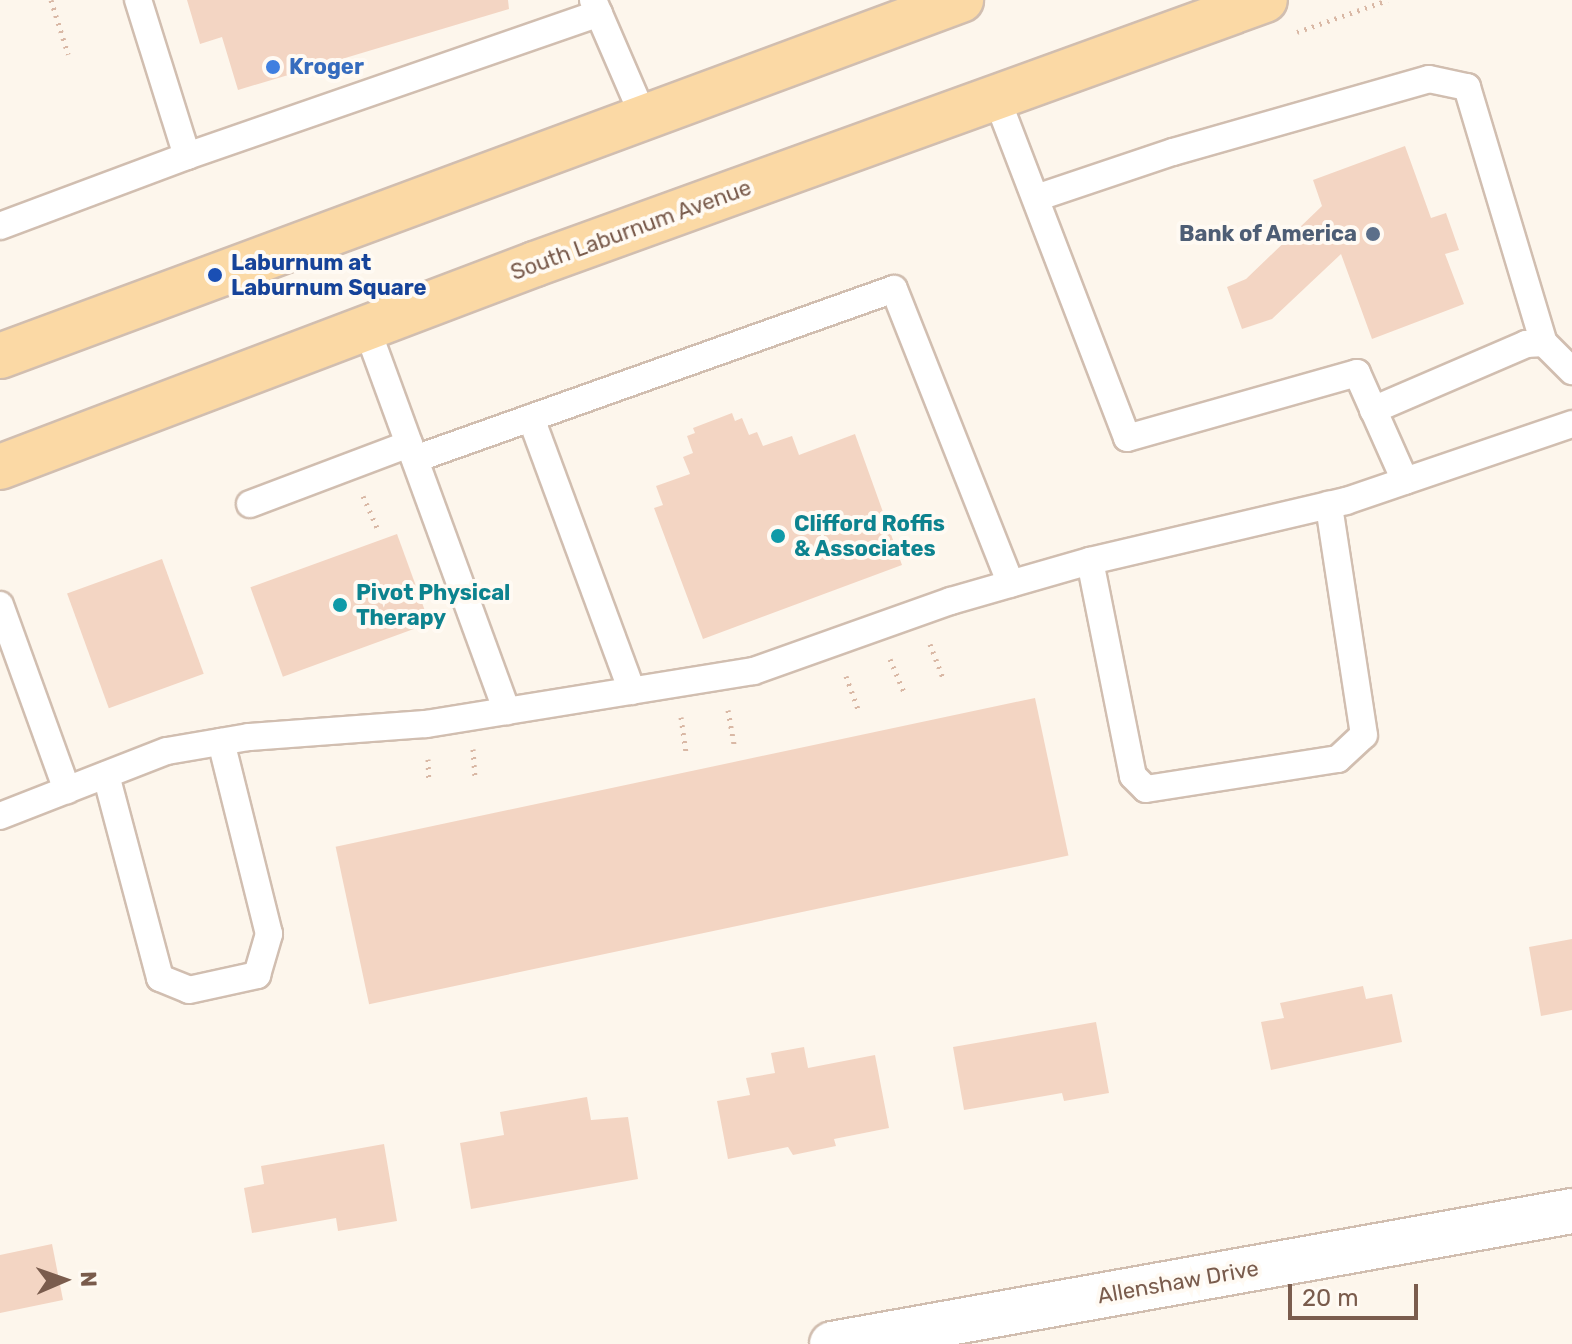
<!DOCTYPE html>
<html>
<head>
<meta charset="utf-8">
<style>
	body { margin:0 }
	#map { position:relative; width:1572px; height:1344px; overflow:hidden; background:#fdf6ec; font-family:Rubik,sans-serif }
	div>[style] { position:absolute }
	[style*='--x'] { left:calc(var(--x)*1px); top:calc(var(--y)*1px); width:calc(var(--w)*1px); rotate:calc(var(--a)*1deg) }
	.building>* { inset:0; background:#f3d5c3; transform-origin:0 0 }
	.path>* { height:5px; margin-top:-2.5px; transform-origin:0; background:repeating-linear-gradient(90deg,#d9b8a5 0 2px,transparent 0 8px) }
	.roads { filter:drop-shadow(2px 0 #d1beb0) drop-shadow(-2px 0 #d1beb0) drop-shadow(0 2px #d1beb0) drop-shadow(0 -2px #d1beb0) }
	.service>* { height:26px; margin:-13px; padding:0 13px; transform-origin:13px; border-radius:13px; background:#fff }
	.minor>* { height:44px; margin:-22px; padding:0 22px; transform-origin:22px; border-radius:22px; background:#fff }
	.primary>* { height:44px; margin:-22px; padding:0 22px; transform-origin:22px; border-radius:22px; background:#fbd9a5 }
	.dots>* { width:22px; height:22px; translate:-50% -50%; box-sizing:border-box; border:4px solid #fffaf3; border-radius:50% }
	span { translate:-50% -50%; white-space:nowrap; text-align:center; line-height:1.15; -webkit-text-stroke:8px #fffaf3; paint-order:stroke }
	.shop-label { font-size:22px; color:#366cbe; font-weight:700 }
	.left { translate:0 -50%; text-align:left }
	.street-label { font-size:22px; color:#7a5c4d }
	.service-label { font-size:22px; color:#4e5e75; font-weight:700 }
	.right { translate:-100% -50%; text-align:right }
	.transit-label { font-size:22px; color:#164399; font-weight:700 }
	.culture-label { font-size:22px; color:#0d838f; font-weight:700 }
	.north { position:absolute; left:24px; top:1240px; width:80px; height:80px; -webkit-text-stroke:6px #fffaf3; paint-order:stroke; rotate:88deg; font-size:22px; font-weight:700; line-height:32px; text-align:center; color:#7a5c4d }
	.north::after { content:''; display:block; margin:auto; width:28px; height:36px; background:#7a5c4d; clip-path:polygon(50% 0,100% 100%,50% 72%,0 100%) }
	.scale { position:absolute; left:1288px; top:1284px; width:130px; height:36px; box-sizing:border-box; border:4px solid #7a5c4d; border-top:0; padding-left:10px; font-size:24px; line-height:28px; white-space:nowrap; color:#7a5c4d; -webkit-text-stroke:6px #fffaf3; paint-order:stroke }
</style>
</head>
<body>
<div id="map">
	<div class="building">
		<i style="clip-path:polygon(187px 0,508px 0,509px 9px,238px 90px,222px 37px,200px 44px)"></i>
		<i style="clip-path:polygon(1405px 146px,1431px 218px,1446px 213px,1459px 250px,1445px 254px,1464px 304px,1372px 339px,1341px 254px,1272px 319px,1242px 329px,1227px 287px,1246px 279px,1322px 206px,1313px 180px)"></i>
		<i style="clip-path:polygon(732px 413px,735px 421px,742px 418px,749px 435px,757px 432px,763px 446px,792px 436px,799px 455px,855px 434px,902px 565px,703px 639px,654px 508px,663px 505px,656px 486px,690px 474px,683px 457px,693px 453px,687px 436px,695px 433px,693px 428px)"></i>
		<i style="left:397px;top:534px;width:95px;height:156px;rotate:70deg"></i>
		<i style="left:162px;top:559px;width:122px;height:101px;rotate:70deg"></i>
		<i style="left:1035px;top:698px;width:161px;height:715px;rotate:78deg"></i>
		<i style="clip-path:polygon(1572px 939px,1572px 1010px,1541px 1016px,1529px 947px)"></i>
		<i style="clip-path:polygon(1363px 986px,1366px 999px,1392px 994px,1402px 1042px,1271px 1070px,1261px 1022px,1284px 1018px,1280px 1003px)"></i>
		<i style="clip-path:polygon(1096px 1022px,1109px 1093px,1064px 1101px,1062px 1093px,964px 1110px,953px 1047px)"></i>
		<i style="clip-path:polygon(804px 1047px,808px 1068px,875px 1055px,889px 1128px,834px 1139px,836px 1146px,793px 1155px,788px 1147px,728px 1159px,717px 1101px,750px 1095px,746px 1078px,775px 1073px,771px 1053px)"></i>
		<i style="clip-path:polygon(587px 1097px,591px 1120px,628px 1117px,638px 1179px,471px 1209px,460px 1143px,504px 1135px,500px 1112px)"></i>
		<i style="clip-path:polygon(384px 1144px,397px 1221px,338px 1231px,336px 1218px,252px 1233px,244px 1188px,264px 1184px,261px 1166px)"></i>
		<i style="clip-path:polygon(52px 1244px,63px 1300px,0 1313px,0 1255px)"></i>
	</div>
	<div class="path">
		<i style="--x:51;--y:0;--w:57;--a:72.5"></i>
		<i style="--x:1297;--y:32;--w:96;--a:-19.4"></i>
		<i style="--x:363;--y:496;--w:35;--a:66"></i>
		<i style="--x:930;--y:644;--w:39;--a:69"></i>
		<i style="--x:890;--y:659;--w:39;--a:67"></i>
		<i style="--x:846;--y:676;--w:38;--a:70"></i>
		<i style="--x:728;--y:710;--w:35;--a:80"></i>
		<i style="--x:681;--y:717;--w:35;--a:82"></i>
		<i style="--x:473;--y:749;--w:31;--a:86"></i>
		<i style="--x:428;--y:759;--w:23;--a:88"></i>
	</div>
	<div class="roads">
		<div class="service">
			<i style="--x:593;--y:0;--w:129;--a:66.6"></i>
			<i style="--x:997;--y:99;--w:363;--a:69"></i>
			<i style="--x:1127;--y:438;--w:239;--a:-15.8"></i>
			<i style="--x:1357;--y:373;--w:118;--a:66"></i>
			<i style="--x:187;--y:156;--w:436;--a:-19.1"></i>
			<i style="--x:1036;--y:198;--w:145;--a:-18.6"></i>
			<i style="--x:1173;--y:152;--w:266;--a:-15.9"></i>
			<i style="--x:1429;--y:79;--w:39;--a:12"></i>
			<i style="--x:1467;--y:87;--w:267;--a:73.3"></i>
			<i style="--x:1544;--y:343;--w:40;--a:45"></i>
			<i style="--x:0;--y:226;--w:200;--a:-20.5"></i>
			<i style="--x:187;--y:156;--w:164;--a:-107.4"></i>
			<i style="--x:367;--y:329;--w:407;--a:69.9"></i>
			<i style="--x:1373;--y:410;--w:167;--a:-23.3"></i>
			<i style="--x:1526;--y:344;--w:18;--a:-3"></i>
			<i style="--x:531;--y:418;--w:291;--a:69.7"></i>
			<i style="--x:415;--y:459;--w:508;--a:-19.54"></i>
			<i style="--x:894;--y:289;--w:317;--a:68.4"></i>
			<i style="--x:250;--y:504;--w:170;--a:-20.7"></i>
			<i style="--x:1090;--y:561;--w:219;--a:78.7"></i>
			<i style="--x:1133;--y:776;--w:18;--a:45"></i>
			<i style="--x:1146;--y:789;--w:194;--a:-8.9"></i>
			<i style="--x:1338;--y:759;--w:35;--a:-43"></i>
			<i style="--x:1364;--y:735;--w:233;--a:-98.7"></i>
			<i style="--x:0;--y:605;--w:197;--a:70.1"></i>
			<i style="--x:106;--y:775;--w:210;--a:75.1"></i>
			<i style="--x:160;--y:978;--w:31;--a:22"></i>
			<i style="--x:189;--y:990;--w:70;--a:-12.4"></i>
			<i style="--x:257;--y:975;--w:43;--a:-73.7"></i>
			<i style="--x:269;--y:934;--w:198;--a:-104"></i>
			<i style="--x:0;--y:816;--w:179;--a:-21.3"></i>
			<i style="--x:167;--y:751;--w:83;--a:-9.7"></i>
			<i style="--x:249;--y:737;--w:177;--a:-4.2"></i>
			<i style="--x:426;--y:724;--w:332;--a:-9.2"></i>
			<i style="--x:754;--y:671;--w:209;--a:-19.6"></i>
			<i style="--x:951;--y:601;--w:145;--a:-16.1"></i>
			<i style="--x:1090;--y:561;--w:263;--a:-13.2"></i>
			<i style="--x:1346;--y:501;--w:239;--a:-18.8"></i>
		</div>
		<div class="minor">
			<i style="--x:832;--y:1344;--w:752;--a:-10.19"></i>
		</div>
		<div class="primary">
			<i style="--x:0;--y:356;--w:1025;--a:-20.33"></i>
			<i style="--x:0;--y:467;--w:572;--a:-20.78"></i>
			<i style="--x:535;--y:264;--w:776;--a:-19.88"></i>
		</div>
	</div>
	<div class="dots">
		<i style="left:273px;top:67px;background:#3f7fe0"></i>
		<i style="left:1373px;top:234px;background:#5c6f8a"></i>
		<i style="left:215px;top:275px;background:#1a4fb4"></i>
		<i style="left:778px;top:536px;background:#0f9aa8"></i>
		<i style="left:340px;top:605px;background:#0f9aa8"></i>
	</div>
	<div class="shop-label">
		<span class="left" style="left:289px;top:67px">Kroger</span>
	</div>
	<div class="street-label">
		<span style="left:631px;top:230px;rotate:-20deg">South Laburnum Avenue</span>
		<span style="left:1178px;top:1282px;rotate:-10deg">Allenshaw Drive</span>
	</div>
	<div class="service-label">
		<span class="right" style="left:1357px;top:234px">Bank of America</span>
	</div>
	<div class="transit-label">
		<span class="left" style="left:231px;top:275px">Laburnum at<br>Laburnum Square</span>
	</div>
	<div class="culture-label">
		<span class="left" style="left:794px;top:536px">Clifford Roffis<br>&amp; Associates</span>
		<span class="left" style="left:356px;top:605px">Pivot Physical<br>Therapy</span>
	</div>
	<div class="north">N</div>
	<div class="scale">20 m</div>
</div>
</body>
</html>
